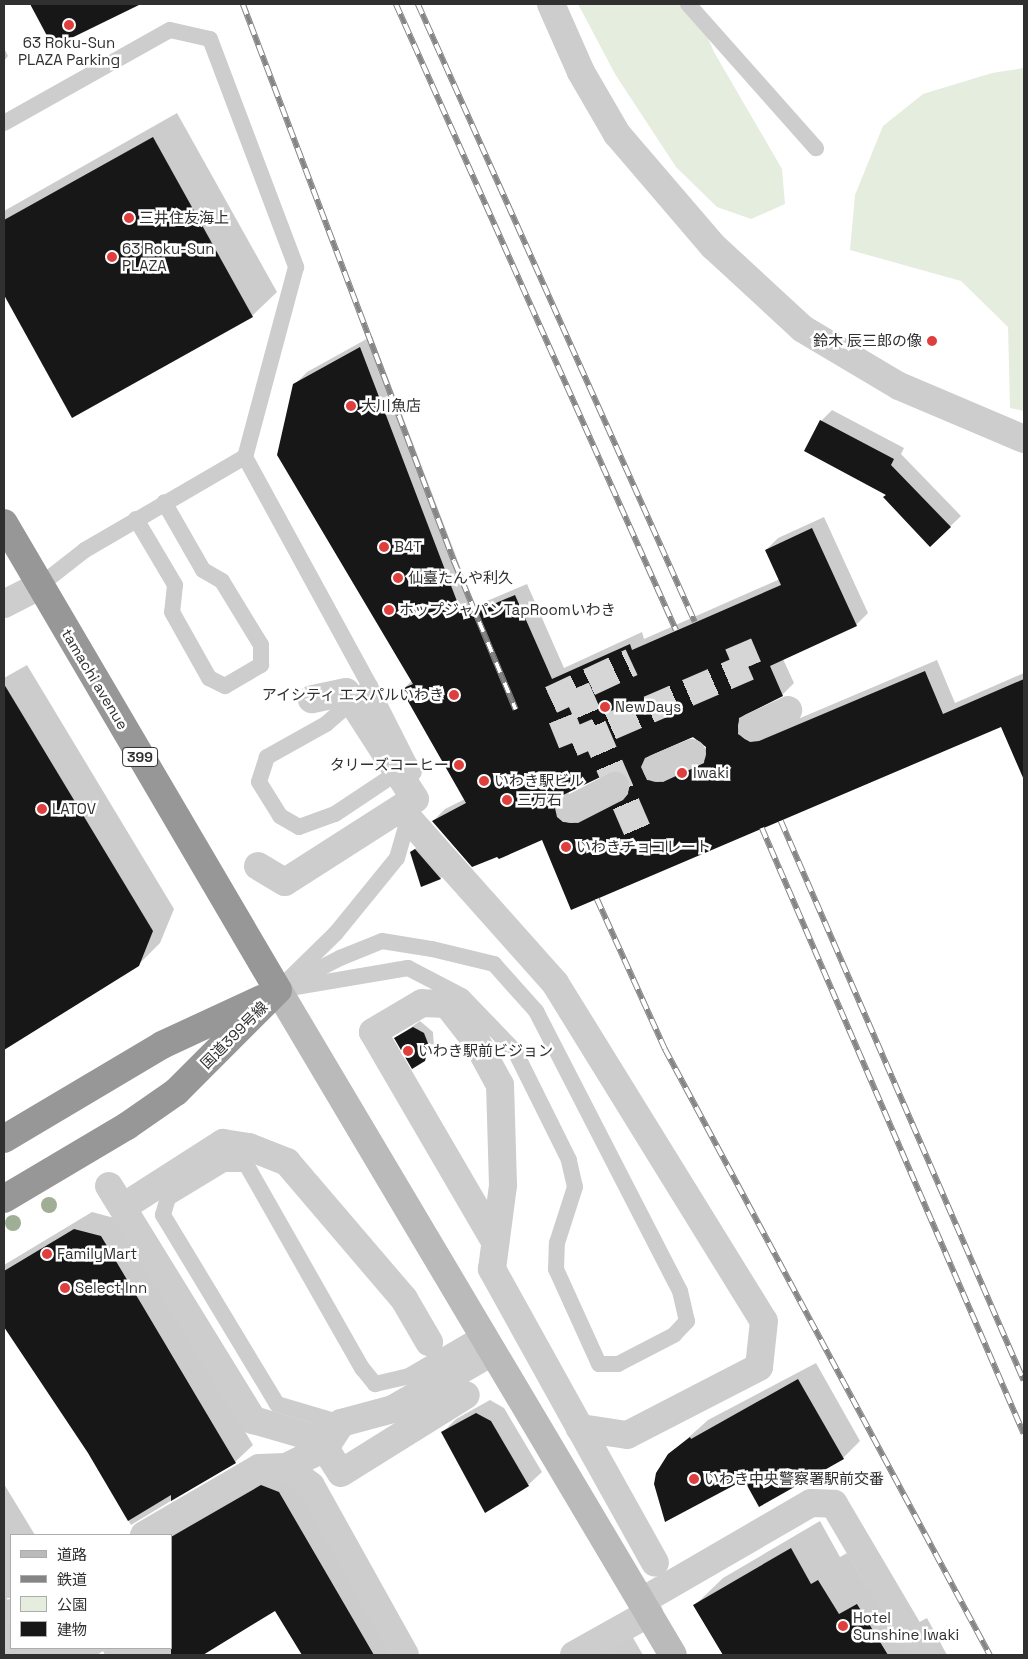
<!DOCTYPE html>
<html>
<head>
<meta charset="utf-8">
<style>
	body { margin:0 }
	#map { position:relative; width:1028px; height:1659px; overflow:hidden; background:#fff; font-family:"Space Grotesk","Noto Sans JP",sans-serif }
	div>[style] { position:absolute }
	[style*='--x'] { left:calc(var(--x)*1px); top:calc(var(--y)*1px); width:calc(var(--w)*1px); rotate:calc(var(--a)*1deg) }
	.green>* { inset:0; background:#e5eddf }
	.shadow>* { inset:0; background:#0003 }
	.building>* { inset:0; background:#171717 }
	.street-tunnel>* { height:28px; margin-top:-14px; transform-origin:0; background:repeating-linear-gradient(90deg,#d6d6d6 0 28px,transparent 0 42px) }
	.lane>* { height:16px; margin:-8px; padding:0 8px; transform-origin:8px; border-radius:8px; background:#cdcdcd }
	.street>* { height:28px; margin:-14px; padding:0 14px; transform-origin:14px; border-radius:14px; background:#cdcdcd }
	.secondary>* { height:28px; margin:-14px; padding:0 14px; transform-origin:14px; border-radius:14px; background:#bababa }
	.highway>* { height:28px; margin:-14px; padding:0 14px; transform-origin:14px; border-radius:14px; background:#979797 }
	.rail>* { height:5.5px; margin-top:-2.75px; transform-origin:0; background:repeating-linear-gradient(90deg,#fff 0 11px,#858585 0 22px); box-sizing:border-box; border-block:1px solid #858585 }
	.trees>* { width:16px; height:16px; margin:-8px; border-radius:50%; background:#9fae95 }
	.dots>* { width:14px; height:14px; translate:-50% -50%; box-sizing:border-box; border:2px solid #fff; border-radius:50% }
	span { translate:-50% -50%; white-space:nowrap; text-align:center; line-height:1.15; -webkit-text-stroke:5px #fff; paint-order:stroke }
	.shield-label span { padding:1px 4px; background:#fff; border:1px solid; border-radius:4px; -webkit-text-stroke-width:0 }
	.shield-label { font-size:14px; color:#303030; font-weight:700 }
	.poi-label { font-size:15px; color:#303030 }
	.left { translate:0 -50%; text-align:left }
	.right { translate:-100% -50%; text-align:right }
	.street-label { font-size:15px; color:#303030 }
	.frame { position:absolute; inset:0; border:5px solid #303030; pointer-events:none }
	.legend { position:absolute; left:10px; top:1534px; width:162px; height:115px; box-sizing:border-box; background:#fff; border:1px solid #acacac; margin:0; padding:6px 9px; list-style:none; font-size:15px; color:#303030 }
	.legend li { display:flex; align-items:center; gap:10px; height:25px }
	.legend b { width:25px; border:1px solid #acacac }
</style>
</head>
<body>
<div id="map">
	<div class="green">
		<i style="clip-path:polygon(578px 4px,693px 4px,714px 52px,782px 169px,785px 204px,751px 219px,717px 207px,676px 167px,615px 74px)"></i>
		<i style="clip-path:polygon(1024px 68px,1024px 411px,1010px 408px,1008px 327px,961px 281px,850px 250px,855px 195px,883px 126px,923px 94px,992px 73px)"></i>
	</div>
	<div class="shadow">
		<i style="clip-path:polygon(32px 4px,138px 4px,54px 45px)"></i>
		<i style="clip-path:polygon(4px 48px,8px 56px,4px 61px)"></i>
		<i style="clip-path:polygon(177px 113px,277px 292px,252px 316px,73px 416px,4px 292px,4px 211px)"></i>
		<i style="clip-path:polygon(evenodd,372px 336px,475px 606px,527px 584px,564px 668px,642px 632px,644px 639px,780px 579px,766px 550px,778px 538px,824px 517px,868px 613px,856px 625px,783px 659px,794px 683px,782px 695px,748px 714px,755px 728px,772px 730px,937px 660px,955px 703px,1024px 673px,1024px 743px,1012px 748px,1002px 725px,543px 838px,433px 821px,445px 809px,465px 799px,403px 690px,412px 680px,294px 385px,307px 372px,372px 336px,686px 737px,702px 739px,708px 747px,706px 756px,676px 771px,654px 761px,655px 752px,686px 737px,372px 336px,607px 771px,623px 771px,630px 779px,630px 791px,591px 811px,568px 804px,569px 791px,607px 771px)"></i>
		<i style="clip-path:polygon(832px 410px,904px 448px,901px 454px,961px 516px,930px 546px,821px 421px)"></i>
		<i style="clip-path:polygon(27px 665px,174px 909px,160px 943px,138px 965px,4px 1047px,4px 678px)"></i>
		<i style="clip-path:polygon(425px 839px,454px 865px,441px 878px,422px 885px,411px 853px)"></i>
		<i style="clip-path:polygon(420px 1021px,433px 1032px,434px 1047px,421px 1063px,396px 1038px)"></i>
		<i style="clip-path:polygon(92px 1212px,118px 1219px,253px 1445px,235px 1462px,131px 1525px,89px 1453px,4px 1327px,4px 1265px)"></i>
		<i style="clip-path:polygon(816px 1363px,860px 1441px,843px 1458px,744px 1479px,669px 1455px,708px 1420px)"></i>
		<i style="clip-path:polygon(490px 1400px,504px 1408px,542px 1472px,528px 1485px,443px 1432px,456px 1419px)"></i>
		<i style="clip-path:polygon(279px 1468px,297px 1475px,402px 1655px,304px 1655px,275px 1609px,201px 1655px,105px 1655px,103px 1651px,97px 1655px,4px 1655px,4px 1484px,35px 1535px,11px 1535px,11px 1598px,7px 1598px,7px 1607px,11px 1611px,11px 1648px,171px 1648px,171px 1535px,162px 1535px)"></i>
		<i style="clip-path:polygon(820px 1521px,840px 1557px,847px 1553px,867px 1587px,914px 1625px,927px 1618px,947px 1655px,723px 1655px,694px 1606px,723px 1578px)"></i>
		<i style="clip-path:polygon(632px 1636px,643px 1655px,597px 1655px)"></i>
	</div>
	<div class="building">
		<i style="clip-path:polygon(30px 4px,141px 4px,53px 47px)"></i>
		<i style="clip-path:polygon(153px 137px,253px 317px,72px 418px,4px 295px,4px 220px)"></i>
		<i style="clip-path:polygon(evenodd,360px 347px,463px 617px,515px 595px,552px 679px,630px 644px,632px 650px,781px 585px,765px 550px,812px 528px,857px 626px,770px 666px,783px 696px,739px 718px,738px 734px,750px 742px,759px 741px,925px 671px,943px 714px,1024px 679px,1024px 780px,1001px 727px,571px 910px,542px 840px,499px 859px,497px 857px,472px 867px,432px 821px,466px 803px,401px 689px,413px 684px,277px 455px,293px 384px,360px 347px,693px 737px,706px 747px,704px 763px,663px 782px,647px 780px,641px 767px,645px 758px,693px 737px,360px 347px,615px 770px,629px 779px,628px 794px,623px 800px,578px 823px,563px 822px,557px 817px,555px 808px,563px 795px,615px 770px)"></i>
		<i style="clip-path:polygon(820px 420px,894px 459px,891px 465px,951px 527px,930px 547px,883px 497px,886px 495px,804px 451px)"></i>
		<i style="clip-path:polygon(4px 684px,153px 931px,139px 966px,4px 1050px)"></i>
		<i style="clip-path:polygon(415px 849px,441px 879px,421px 887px,410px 852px)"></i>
		<i style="clip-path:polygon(413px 1027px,424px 1033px,429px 1046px,425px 1061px,412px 1069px,394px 1038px)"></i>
		<i style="clip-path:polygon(74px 1229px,101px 1236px,236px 1463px,171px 1501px,171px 1495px,128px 1521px,88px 1453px,4px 1327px,4px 1271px)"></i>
		<i style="clip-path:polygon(798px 1379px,844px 1459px,759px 1507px,744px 1480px,665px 1522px,654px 1484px,656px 1473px,668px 1454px,690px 1437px,691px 1439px)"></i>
		<i style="clip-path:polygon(476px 1413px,491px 1421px,529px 1486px,485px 1513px,441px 1432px)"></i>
		<i style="clip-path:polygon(261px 1485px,279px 1492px,374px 1655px,302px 1655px,275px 1611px,203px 1655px,171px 1655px,171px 1537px)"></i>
		<i style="clip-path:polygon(791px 1548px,811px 1584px,818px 1580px,839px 1614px,857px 1604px,888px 1655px,723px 1655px,693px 1605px)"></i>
	</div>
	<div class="street-tunnel">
		<i style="--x:576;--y:688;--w:159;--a:66.7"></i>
		<i style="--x:551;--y:700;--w:89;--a:-25.1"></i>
		<i style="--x:562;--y:718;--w:27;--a:68"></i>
		<i style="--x:572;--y:743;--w:192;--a:-23.4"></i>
		<i style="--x:748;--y:667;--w:25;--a:-113"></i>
	</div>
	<div class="lane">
		<i style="--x:688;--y:4;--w:193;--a:48.4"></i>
		<i style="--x:4;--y:123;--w:190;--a:-29.3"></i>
		<i style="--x:170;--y:30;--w:41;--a:12.7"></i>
		<i style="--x:210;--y:39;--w:244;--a:69.3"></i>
		<i style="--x:296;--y:267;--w:197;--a:105"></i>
		<i style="--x:245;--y:457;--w:261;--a:61.4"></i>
		<i style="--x:370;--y:686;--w:58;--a:139.2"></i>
		<i style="--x:326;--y:724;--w:68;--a:150.8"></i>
		<i style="--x:267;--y:757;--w:26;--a:108"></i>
		<i style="--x:259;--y:782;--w:40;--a:58"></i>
		<i style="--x:280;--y:816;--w:22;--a:30"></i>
		<i style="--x:299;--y:827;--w:38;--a:-20"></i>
		<i style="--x:335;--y:814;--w:90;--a:-33.7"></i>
		<i style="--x:136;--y:519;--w:77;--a:59.4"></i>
		<i style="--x:175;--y:585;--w:27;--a:96"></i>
		<i style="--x:172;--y:612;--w:76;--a:60.7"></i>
		<i style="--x:209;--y:678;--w:18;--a:27"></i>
		<i style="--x:225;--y:686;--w:42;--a:-30.3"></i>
		<i style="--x:261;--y:665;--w:20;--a:-90"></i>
		<i style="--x:261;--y:645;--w:75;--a:-121.4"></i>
		<i style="--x:222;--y:581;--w:22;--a:-150"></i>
		<i style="--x:203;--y:570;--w:78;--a:-119.8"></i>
		<i style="--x:39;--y:586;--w:58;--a:-38"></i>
		<i style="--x:85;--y:550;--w:185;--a:-30.2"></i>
		<i style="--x:370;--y:686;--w:97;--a:63.2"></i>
		<i style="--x:382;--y:941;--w:51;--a:9.1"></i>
		<i style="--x:432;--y:949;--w:64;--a:13.6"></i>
		<i style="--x:494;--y:964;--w:63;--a:48.2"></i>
		<i style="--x:536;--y:1011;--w:315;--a:62.8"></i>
		<i style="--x:680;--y:1291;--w:31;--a:77"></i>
		<i style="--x:687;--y:1321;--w:19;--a:133"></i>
		<i style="--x:674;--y:1335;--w:63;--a:152.6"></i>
		<i style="--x:618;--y:1364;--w:19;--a:180"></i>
		<i style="--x:599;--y:1364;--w:104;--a:-114.4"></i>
		<i style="--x:556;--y:1269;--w:26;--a:-88"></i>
		<i style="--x:557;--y:1243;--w:59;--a:-72.2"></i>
		<i style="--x:575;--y:1187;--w:28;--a:-103"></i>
		<i style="--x:569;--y:1160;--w:122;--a:-116.4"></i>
		<i style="--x:515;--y:1051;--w:76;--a:-133.9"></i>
		<i style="--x:462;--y:996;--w:61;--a:-152.6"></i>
		<i style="--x:408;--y:968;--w:132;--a:170.4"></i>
		<i style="--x:278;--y:990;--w:70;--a:-27.3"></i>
		<i style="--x:340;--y:958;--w:45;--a:-22"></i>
		<i style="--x:290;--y:978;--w:64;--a:-44.4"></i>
		<i style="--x:336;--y:933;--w:97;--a:-50.9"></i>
		<i style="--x:397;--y:858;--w:47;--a:-73.9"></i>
		<i style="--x:341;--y:1423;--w:67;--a:-163.5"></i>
		<i style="--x:277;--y:1404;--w:221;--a:-121.1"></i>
		<i style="--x:163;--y:1215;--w:18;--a:-74"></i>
		<i style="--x:168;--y:1198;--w:66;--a:-31.3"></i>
		<i style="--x:224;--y:1164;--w:22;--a:0"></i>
		<i style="--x:246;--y:1164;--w:235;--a:60.4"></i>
		<i style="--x:362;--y:1368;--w:21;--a:51"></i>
		<i style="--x:375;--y:1384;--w:35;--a:-13"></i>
		<i style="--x:409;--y:1376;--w:85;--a:-30.5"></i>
	</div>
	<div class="street">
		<i style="--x:551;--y:4;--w:74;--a:66.2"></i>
		<i style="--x:581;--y:72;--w:72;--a:59.9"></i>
		<i style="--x:617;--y:134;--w:148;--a:49.4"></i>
		<i style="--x:713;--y:246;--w:122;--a:42.7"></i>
		<i style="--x:803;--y:329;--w:112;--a:30.7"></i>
		<i style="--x:899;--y:386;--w:136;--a:23"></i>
		<i style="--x:4;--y:604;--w:39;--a:-27"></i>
		<i style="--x:752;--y:727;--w:40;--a:-25"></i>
		<i style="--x:657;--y:768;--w:38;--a:-23"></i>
		<i style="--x:400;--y:809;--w:233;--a:48.3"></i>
		<i style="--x:555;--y:983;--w:397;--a:58.3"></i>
		<i style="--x:764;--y:1321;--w:46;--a:96.2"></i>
		<i style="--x:759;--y:1367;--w:148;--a:152.7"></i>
		<i style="--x:627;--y:1435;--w:48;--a:-171.5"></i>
		<i style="--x:580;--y:1428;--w:182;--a:-119"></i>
		<i style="--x:492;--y:1269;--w:85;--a:-82.5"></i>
		<i style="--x:503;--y:1185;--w:100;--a:-91.7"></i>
		<i style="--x:500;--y:1085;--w:50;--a:-118.6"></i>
		<i style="--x:476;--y:1041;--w:47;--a:-128.1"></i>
		<i style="--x:447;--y:1004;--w:25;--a:-178"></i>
		<i style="--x:422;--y:1003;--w:57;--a:149.4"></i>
		<i style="--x:373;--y:1032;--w:243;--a:59.8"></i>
		<i style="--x:571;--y:809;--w:50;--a:-27.6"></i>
		<i style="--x:258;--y:866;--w:31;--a:31"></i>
		<i style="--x:285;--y:882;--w:154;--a:-32.6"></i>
		<i style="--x:415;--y:799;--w:127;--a:-122.8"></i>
		<i style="--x:346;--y:692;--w:35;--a:168"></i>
		<i style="--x:109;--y:1186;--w:275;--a:58.4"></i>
		<i style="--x:253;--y:1420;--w:69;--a:16.1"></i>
		<i style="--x:319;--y:1439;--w:40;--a:57.1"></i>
		<i style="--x:341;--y:1473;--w:147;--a:-32"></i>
		<i style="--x:123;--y:1207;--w:119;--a:-32.6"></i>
		<i style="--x:223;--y:1143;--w:26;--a:9"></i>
		<i style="--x:249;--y:1147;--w:41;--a:21.5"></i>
		<i style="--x:287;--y:1162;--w:180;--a:49.5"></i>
		<i style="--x:404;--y:1299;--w:50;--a:59.8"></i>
		<i style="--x:580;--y:1428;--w:154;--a:60.9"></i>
		<i style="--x:286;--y:1467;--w:31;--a:37"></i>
		<i style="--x:311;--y:1486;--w:193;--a:60.9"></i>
		<i style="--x:144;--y:1535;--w:133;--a:-30.2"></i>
		<i style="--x:259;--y:1468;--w:27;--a:-2"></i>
		<i style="--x:286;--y:1467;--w:43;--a:-26"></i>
		<i style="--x:325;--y:1448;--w:30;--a:-57"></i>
		<i style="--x:341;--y:1423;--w:54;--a:-15.1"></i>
		<i style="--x:393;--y:1409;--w:114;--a:-29.9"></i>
		<i style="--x:642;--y:1601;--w:195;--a:-30.1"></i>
		<i style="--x:811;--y:1503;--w:23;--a:2"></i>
		<i style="--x:834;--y:1504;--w:175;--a:59.5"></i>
		<i style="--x:4;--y:1617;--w:8;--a:-30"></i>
		<i style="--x:574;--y:1655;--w:86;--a:-29.2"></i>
	</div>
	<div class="secondary">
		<i style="--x:278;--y:990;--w:773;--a:59.29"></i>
	</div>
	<div class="highway">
		<i style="--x:4;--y:523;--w:541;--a:59.6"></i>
		<i style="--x:4;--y:1139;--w:184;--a:-30.7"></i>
		<i style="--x:162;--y:1045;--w:109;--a:-24.9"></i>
		<i style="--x:4;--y:1199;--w:143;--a:-30.7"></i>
		<i style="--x:127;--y:1126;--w:60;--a:-34.8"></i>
		<i style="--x:176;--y:1092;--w:144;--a:-45"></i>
	</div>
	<div class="rail">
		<i style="--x:243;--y:4;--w:596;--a:69.25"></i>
		<i style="--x:454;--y:561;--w:161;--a:67.4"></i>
		<i style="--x:396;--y:4;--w:686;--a:65.9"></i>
		<i style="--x:418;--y:4;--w:677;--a:65.86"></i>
		<i style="--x:781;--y:821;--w:610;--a:66.54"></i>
		<i style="--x:762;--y:828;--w:660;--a:66.62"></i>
		<i style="--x:597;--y:899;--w:165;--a:65.6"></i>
		<i style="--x:665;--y:1049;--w:688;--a:61.8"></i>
	</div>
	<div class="trees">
		<i style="left:49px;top:1205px"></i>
		<i style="left:13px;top:1223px"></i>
	</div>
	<div class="dots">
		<i style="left:69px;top:25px;background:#de3e3c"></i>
		<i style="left:129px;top:218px;background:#de3e3c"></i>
		<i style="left:112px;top:257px;background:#de3e3c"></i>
		<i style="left:932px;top:341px;background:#de3e3c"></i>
		<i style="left:351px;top:406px;background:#de3e3c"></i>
		<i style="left:384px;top:547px;background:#de3e3c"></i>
		<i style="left:398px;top:578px;background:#de3e3c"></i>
		<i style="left:389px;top:610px;background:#de3e3c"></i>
		<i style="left:454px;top:695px;background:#de3e3c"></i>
		<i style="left:605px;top:707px;background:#de3e3c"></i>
		<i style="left:459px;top:765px;background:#de3e3c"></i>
		<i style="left:682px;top:773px;background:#de3e3c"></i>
		<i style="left:484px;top:781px;background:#de3e3c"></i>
		<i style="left:507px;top:800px;background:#de3e3c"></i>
		<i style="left:42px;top:809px;background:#de3e3c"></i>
		<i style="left:566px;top:847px;background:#de3e3c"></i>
		<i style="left:408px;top:1051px;background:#de3e3c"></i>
		<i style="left:47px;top:1254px;background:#de3e3c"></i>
		<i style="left:65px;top:1288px;background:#de3e3c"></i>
		<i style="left:694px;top:1479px;background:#de3e3c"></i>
		<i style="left:843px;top:1626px;background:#de3e3c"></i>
	</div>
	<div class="shield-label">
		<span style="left:140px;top:757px">399</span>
	</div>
	<div class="poi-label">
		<span style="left:69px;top:51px">63 Roku-Sun<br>PLAZA Parking</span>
		<span class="left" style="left:139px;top:218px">三井住友海上</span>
		<span class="left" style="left:122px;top:257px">63 Roku-Sun<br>PLAZA</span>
		<span class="right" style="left:922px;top:341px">鈴木 辰三郎の像</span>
		<span class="left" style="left:361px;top:406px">大川魚店</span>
		<span class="left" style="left:394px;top:547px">B4T</span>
		<span class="left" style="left:408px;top:578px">仙臺たんや利久</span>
		<span class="left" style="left:399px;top:610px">ホップジャパンTapRoomいわき</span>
		<span class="right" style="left:444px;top:695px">アイシティ エスパルいわき</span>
		<span class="left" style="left:615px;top:707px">NewDays</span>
		<span class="right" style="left:449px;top:765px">タリーズコーヒー</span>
		<span class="left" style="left:693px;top:773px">Iwaki</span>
		<span class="left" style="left:494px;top:781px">いわき駅ビル</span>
		<span class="left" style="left:517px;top:800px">三万石</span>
		<span class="left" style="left:52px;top:809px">LATOV</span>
		<span class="left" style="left:576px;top:847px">いわきチョコレート</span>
		<span class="left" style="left:418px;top:1051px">いわき駅前ビジョン</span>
		<span class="left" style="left:57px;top:1254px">FamilyMart</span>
		<span class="left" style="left:75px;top:1288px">Select Inn</span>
		<span class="left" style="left:704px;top:1479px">いわき中央警察署駅前交番</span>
		<span class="left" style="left:853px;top:1626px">Hotel<br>Sunshine Iwaki</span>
	</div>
	<div class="street-label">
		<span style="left:95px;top:679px;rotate:59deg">tamachi avenue</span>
		<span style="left:234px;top:1035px;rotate:-45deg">国道399号線</span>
	</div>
	<div class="frame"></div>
	<ul class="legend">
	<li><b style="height:6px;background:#bababa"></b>道路</li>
	<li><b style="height:6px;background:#858585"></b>鉄道</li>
	<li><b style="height:14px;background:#e5eddf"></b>公園</li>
	<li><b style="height:14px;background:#171717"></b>建物</li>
	</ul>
</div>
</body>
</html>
